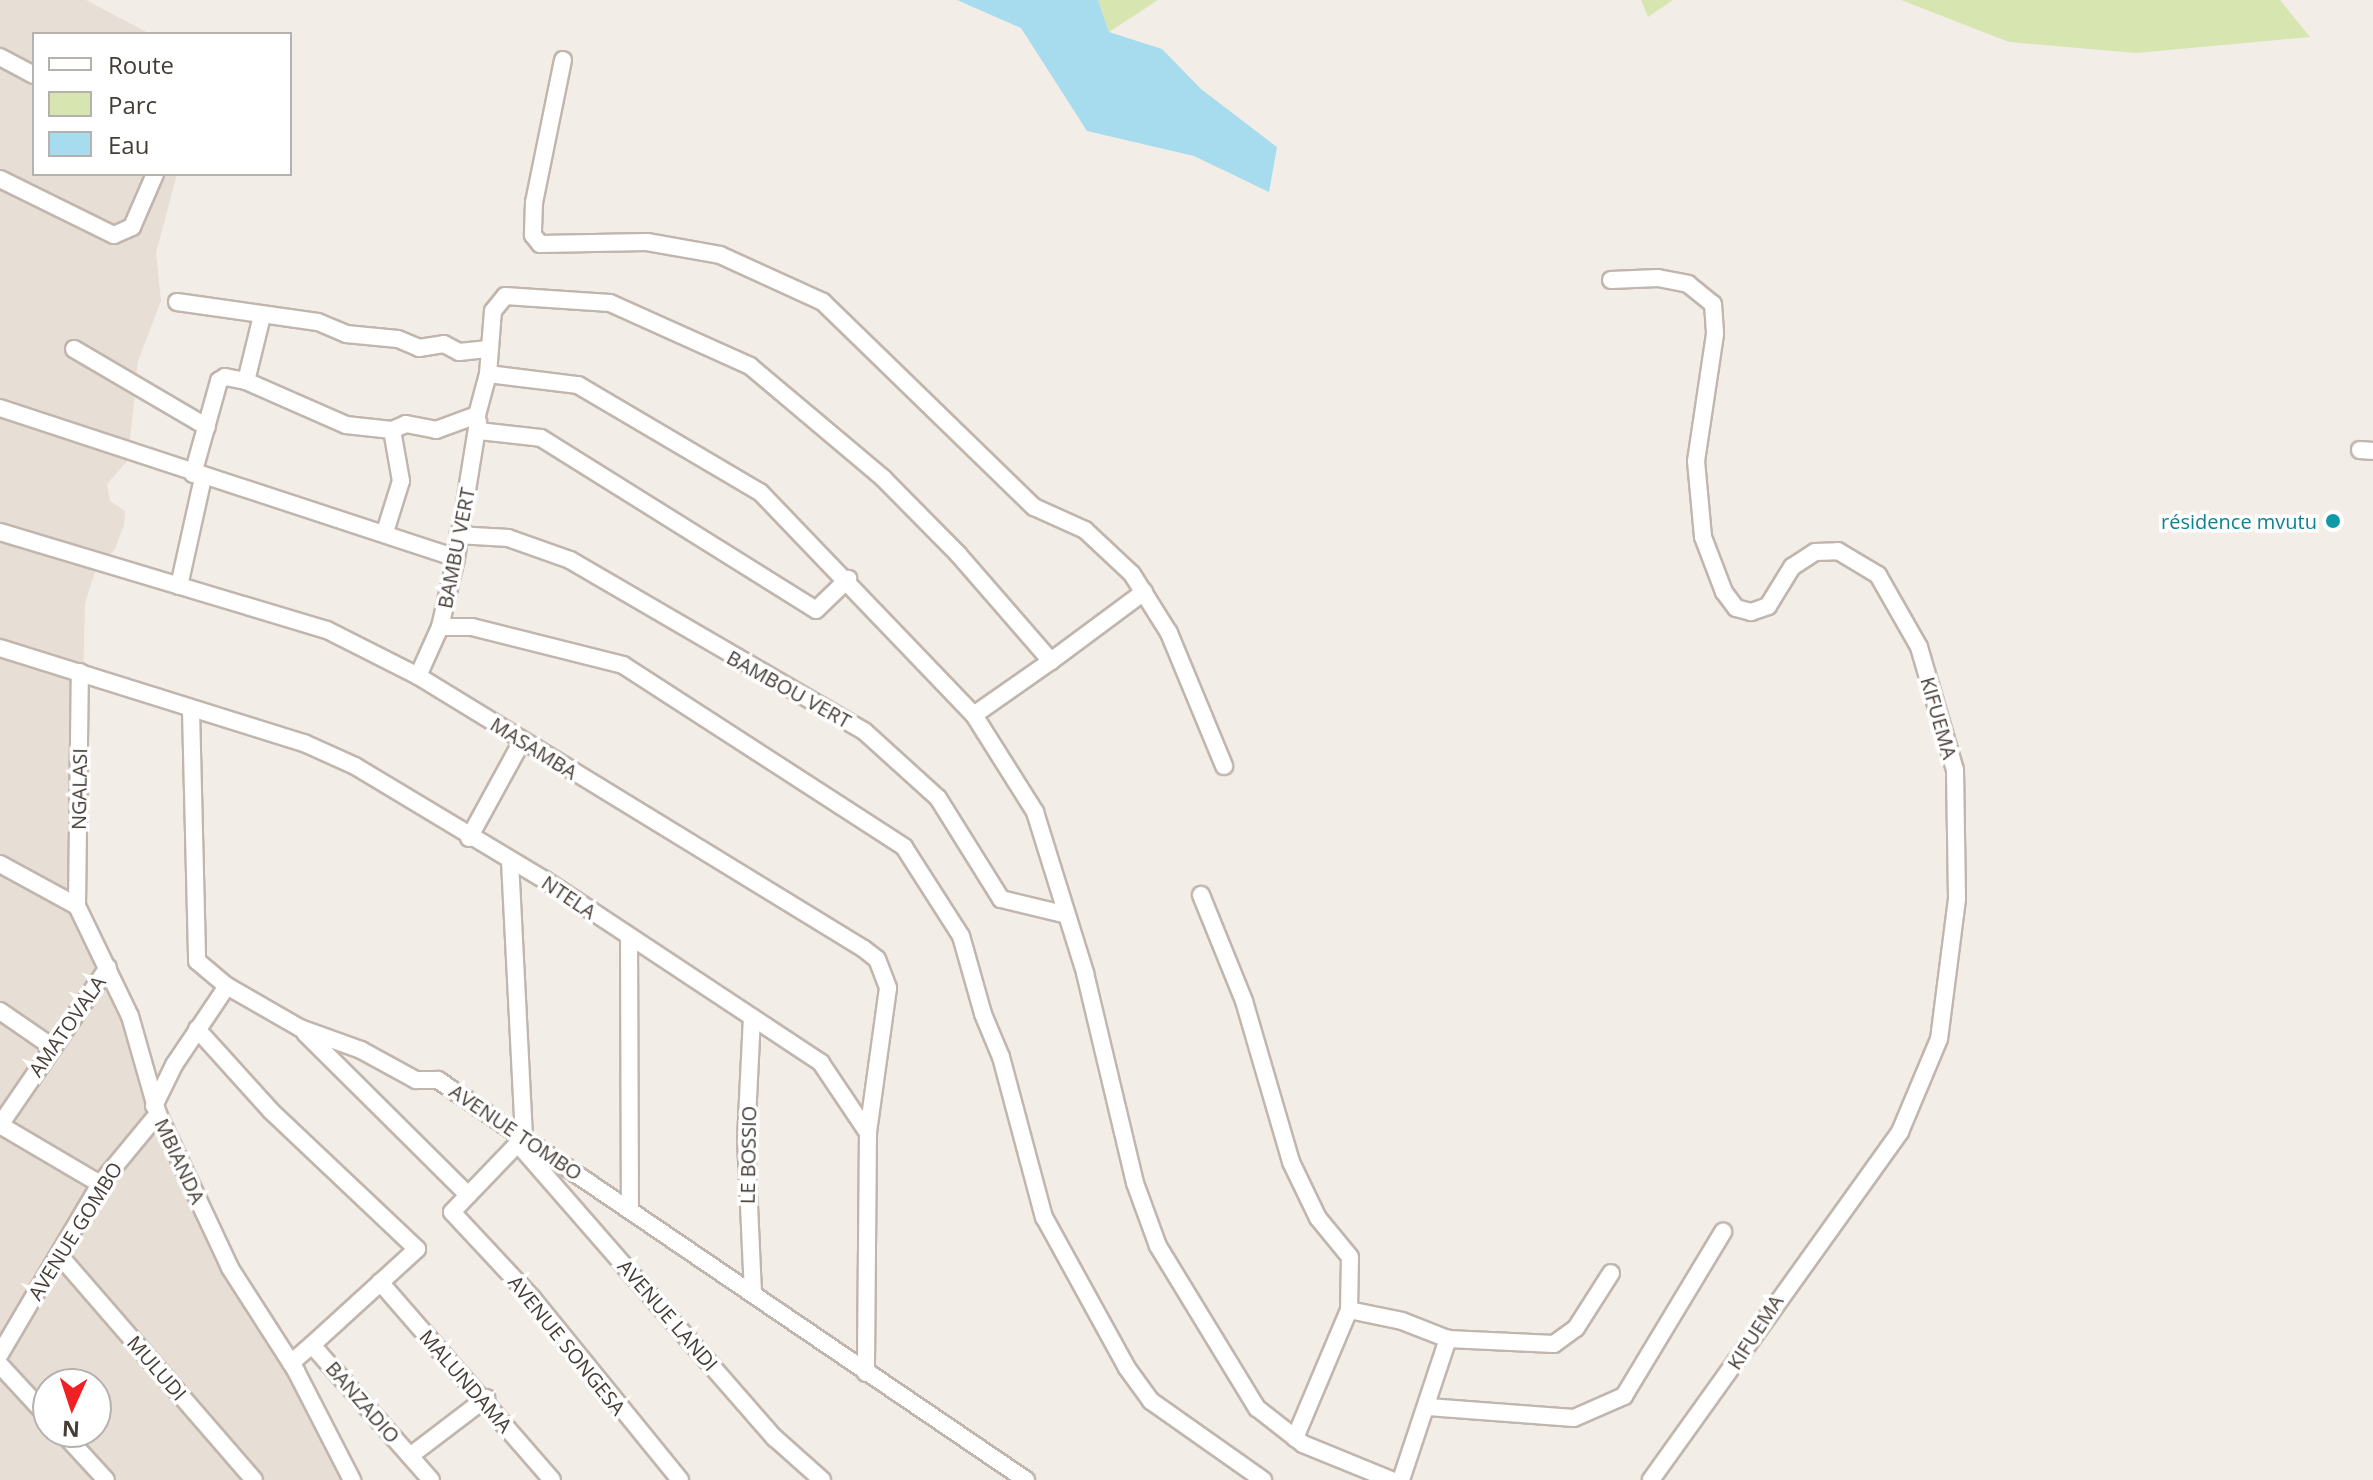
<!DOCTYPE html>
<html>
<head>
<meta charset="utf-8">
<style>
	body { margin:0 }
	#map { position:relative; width:2373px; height:1480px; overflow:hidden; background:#f3ede7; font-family:"Open Sans",sans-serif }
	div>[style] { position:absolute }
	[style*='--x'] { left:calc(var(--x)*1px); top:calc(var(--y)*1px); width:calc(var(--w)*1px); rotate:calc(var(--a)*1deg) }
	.residential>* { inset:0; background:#e7ded5 }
	.green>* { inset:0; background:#d7e6b1 }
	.water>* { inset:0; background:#a6dced }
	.roads { filter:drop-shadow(2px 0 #c1b6ad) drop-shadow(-2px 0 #c1b6ad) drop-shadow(0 2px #c1b6ad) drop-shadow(0 -2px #c1b6ad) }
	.minor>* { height:16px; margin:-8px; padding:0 8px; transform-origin:8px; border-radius:8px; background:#fff }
	.dots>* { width:22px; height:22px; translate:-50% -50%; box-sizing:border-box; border:4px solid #fff; border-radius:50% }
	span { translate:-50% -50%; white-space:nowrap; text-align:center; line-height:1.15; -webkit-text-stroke:7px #fff; paint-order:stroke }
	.culture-label { font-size:20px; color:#0d838f }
	.right { translate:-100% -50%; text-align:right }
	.street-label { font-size:20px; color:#463d36 }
	.legend { position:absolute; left:32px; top:32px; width:260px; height:144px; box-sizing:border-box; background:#fff; border:2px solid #b5b1af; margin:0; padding:10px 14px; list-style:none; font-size:24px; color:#463d36 }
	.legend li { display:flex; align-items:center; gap:16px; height:40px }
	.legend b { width:40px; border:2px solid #b5b1af }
	.north { position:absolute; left:32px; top:1368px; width:80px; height:80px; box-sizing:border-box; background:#fff; border:2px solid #b5b1af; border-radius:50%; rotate:183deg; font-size:22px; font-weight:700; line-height:32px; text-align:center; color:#463d36 }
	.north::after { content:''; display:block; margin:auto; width:28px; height:36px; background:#f12024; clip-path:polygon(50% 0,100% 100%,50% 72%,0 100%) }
</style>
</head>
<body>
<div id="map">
	<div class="residential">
		<i style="clip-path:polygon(evenodd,0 0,86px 0,150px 34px,34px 34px,34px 174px,177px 174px,156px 253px,161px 301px,138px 361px,128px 460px,107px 484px,110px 501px,125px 511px,124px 525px,115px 549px,96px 569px,85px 603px,77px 906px,108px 967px,154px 1106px,230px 1268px,352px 1480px,0 1480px,0 0,48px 1384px,96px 1384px,96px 1432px,48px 1432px,48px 1384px)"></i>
	</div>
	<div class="green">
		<i style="clip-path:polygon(1098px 0,1158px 0,1109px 32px)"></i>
		<i style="clip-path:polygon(1641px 0,1673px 0,1648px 17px)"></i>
		<i style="clip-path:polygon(1901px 0,2280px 0,2310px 37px,2136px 53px,2009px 42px)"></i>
	</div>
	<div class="water">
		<i style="clip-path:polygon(957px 0,1098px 0,1109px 32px,1162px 49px,1201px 89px,1277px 147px,1269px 192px,1194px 156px,1087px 131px,1021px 28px)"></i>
	</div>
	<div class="roads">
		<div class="minor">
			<i style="--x:0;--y:57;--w:38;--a:28"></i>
			<i style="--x:563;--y:60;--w:145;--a:101.5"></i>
			<i style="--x:534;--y:202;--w:33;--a:92"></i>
			<i style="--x:533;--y:235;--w:11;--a:52"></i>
			<i style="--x:540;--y:244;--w:107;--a:-1.1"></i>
			<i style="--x:647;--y:242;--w:74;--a:10.1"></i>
			<i style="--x:720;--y:255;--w:113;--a:24.5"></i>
			<i style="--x:823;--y:302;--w:294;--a:44.2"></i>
			<i style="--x:1034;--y:507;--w:56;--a:24.3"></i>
			<i style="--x:1085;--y:530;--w:64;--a:43.1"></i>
			<i style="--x:1132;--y:574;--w:70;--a:57.9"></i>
			<i style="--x:1169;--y:633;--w:144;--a:67.5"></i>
			<i style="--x:0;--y:179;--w:127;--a:26.2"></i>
			<i style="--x:114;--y:235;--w:20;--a:-24"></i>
			<i style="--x:132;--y:227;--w:58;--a:-66.5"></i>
			<i style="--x:1611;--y:280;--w:47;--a:-2.4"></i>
			<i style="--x:1658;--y:278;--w:31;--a:11"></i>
			<i style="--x:1688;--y:284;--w:32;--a:39"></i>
			<i style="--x:1713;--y:304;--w:30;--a:86"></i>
			<i style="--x:1715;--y:334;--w:128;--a:98.5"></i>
			<i style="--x:1696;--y:461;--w:76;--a:84.7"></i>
			<i style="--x:1703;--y:537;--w:59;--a:69.1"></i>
			<i style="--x:1724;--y:592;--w:20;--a:53"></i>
			<i style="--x:1736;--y:608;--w:16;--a:15"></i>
			<i style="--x:1751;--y:612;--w:18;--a:-19"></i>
			<i style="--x:1768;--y:606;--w:46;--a:-58.4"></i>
			<i style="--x:1792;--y:567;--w:27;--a:-33"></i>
			<i style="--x:1815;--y:552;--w:23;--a:-2"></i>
			<i style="--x:1838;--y:551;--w:47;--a:31"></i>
			<i style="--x:1878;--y:575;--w:83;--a:60.3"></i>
			<i style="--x:1919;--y:647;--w:128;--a:73.7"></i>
			<i style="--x:1955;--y:770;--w:129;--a:89.1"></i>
			<i style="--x:1957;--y:899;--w:141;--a:97.3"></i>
			<i style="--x:1939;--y:1039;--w:101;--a:112.8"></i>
			<i style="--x:1900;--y:1132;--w:428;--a:125.6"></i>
			<i style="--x:177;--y:302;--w:142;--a:8.1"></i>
			<i style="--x:318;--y:322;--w:30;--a:23"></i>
			<i style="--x:346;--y:334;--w:52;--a:5.5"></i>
			<i style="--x:398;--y:339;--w:23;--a:23"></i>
			<i style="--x:419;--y:348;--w:25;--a:-9"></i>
			<i style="--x:444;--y:344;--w:17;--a:28"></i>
			<i style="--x:459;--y:352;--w:30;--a:-6"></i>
			<i style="--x:262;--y:316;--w:67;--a:103.8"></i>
			<i style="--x:246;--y:381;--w:109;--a:23.7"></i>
			<i style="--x:346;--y:425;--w:46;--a:6.2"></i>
			<i style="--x:392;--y:430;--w:15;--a:-23"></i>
			<i style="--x:406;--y:424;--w:31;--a:11"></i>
			<i style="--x:436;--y:430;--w:44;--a:-20.1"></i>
			<i style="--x:477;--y:415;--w:42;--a:-75"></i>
			<i style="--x:488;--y:374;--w:63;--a:-85.5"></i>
			<i style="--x:493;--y:311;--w:19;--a:-51"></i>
			<i style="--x:505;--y:296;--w:105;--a:3.8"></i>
			<i style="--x:610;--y:303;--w:154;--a:24.2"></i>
			<i style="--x:750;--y:366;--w:175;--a:40.1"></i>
			<i style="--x:884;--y:479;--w:105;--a:45.4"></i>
			<i style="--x:958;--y:554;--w:142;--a:49"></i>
			<i style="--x:1051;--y:661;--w:94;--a:145"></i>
			<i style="--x:74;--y:349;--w:154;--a:30.4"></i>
			<i style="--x:488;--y:374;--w:91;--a:7"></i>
			<i style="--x:578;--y:385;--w:211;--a:30.5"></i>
			<i style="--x:760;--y:492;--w:309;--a:46.2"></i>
			<i style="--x:974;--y:715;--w:115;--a:57.8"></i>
			<i style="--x:1035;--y:812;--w:169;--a:72.7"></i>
			<i style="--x:1085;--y:973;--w:216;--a:76.6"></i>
			<i style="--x:1135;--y:1183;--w:67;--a:69.9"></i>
			<i style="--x:1158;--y:1246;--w:190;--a:58.6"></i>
			<i style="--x:1257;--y:1408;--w:58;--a:38"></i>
			<i style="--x:1303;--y:1444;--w:95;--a:22.2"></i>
			<i style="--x:0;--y:408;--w:480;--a:18.2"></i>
			<i style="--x:479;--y:431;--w:62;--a:6.4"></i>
			<i style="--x:541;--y:438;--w:324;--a:32"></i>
			<i style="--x:816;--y:610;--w:45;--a:-44.1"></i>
			<i style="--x:2360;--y:450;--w:13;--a:4"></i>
			<i style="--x:193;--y:474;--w:97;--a:-74.4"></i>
			<i style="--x:219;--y:381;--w:7;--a:-34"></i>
			<i style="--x:225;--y:377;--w:21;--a:11"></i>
			<i style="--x:0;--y:532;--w:341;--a:16.7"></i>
			<i style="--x:327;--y:630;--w:102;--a:26.8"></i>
			<i style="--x:418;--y:676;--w:523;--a:31.47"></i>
			<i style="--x:864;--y:949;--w:16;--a:38"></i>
			<i style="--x:877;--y:959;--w:31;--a:69"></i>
			<i style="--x:888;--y:988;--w:146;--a:97.9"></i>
			<i style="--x:385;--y:532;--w:53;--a:-72.6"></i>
			<i style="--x:401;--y:481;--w:52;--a:-100"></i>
			<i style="--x:458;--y:535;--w:50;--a:3.4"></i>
			<i style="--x:508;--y:538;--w:66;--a:19.5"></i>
			<i style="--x:570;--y:560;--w:340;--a:30.2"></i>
			<i style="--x:864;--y:731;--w:100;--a:42.2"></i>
			<i style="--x:938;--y:798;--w:119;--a:58"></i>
			<i style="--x:1001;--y:899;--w:64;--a:13.6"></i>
			<i style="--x:179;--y:586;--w:111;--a:-77.5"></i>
			<i style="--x:440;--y:627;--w:32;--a:0"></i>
			<i style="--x:472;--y:627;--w:156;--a:14.1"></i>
			<i style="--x:623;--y:665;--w:335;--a:32.9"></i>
			<i style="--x:904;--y:847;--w:106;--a:57.4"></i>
			<i style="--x:961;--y:936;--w:81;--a:74.2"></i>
			<i style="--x:983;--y:1014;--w:47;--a:67.3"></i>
			<i style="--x:1001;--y:1057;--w:166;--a:75"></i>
			<i style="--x:1044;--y:1217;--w:172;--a:61.2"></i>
			<i style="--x:1127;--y:1368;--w:41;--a:54"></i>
			<i style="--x:1151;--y:1401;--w:137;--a:35.2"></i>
			<i style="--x:0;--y:648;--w:318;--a:17.4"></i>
			<i style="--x:304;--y:743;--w:56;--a:24.3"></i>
			<i style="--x:355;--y:766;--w:222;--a:31"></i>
			<i style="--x:545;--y:880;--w:331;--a:33.5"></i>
			<i style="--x:821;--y:1063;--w:84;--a:56.1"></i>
			<i style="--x:868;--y:1133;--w:240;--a:90.5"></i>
			<i style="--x:1051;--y:661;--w:116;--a:-36.6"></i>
			<i style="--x:418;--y:676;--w:54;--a:-65.8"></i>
			<i style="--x:440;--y:627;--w:71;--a:-76.9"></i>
			<i style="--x:456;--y:558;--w:138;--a:-80.8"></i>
			<i style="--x:191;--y:710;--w:251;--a:88.6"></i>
			<i style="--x:197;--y:961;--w:39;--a:40"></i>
			<i style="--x:227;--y:986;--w:84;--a:29.9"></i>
			<i style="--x:300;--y:1028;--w:65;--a:19.8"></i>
			<i style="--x:361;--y:1050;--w:63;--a:28.6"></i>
			<i style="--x:416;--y:1080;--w:22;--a:0"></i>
			<i style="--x:438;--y:1080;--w:711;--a:34.23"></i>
			<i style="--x:469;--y:838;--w:111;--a:-61.3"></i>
			<i style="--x:510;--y:861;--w:276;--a:87.1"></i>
			<i style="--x:524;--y:1137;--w:104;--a:133.8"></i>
			<i style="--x:452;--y:1212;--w:119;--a:47"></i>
			<i style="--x:533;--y:1299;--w:233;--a:50.9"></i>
			<i style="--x:0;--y:864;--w:88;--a:28.6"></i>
			<i style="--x:77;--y:906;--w:122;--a:64.3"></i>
			<i style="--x:130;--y:1016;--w:102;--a:74.1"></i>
			<i style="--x:158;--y:1114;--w:170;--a:64.9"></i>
			<i style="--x:230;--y:1268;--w:122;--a:57.3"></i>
			<i style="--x:296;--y:1371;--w:123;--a:62.8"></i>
			<i style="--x:1201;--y:895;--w:114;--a:67.9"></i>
			<i style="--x:1244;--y:1001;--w:168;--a:73.7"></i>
			<i style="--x:1291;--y:1162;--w:62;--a:64.3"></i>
			<i style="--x:1318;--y:1218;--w:50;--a:50.6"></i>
			<i style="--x:1350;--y:1257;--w:53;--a:91.1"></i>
			<i style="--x:1349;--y:1310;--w:139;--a:112.9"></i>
			<i style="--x:77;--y:906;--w:234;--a:-89.3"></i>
			<i style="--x:629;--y:938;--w:270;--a:89.8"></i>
			<i style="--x:0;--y:1011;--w:62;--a:34.5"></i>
			<i style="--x:752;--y:1017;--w:122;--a:92.8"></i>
			<i style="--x:746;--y:1139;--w:155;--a:87.4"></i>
			<i style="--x:197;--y:1029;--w:110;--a:47.9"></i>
			<i style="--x:271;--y:1111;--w:201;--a:43.4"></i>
			<i style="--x:417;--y:1249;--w:142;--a:137.6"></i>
			<i style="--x:305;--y:1033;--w:230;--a:44.8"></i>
			<i style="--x:154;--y:1106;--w:46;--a:-64"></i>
			<i style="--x:174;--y:1065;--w:95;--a:-56.1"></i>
			<i style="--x:0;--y:1125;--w:191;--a:-55.6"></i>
			<i style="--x:0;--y:1125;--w:116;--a:30.5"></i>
			<i style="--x:519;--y:1145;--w:389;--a:48.9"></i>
			<i style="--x:775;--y:1438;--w:63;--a:41.8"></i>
			<i style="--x:60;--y:1256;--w:296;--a:49.1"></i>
			<i style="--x:380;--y:1282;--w:262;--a:49"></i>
			<i style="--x:1349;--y:1310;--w:54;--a:11.7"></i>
			<i style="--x:1402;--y:1321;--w:49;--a:21.4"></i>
			<i style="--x:1448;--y:1339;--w:106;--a:2.7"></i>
			<i style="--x:1554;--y:1344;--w:27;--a:-36"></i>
			<i style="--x:1576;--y:1328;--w:65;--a:-57.5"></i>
			<i style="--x:0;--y:1354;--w:197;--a:-59.5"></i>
			<i style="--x:100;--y:1184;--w:91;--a:-50.4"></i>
			<i style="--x:291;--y:1363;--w:28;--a:-41"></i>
			<i style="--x:312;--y:1345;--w:180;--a:48.6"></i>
			<i style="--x:0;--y:1365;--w:71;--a:47.3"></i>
			<i style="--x:1428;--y:1407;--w:146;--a:4.3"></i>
			<i style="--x:1574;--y:1418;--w:55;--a:-23.7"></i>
			<i style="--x:1624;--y:1396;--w:192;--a:-58.9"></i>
			<i style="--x:62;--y:1432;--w:65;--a:47.5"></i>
			<i style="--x:410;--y:1456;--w:96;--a:-37.3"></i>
			<i style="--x:1401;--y:1480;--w:149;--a:-71.6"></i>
		</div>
	</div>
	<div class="dots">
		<i style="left:2333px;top:521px;background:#0f9aa8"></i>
	</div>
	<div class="culture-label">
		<span class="right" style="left:2317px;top:521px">résidence mvutu</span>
	</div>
	<div class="street-label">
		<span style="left:456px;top:548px;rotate:-79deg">BAMBU VERT</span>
		<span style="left:789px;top:689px;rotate:29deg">BAMBOU VERT</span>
		<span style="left:1939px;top:718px;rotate:74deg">KIFUEMA</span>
		<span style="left:534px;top:748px;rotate:32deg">MASAMBA</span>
		<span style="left:79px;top:789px;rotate:-89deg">NGALASI</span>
		<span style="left:569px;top:897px;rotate:34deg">NTELA</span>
		<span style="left:67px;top:1026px;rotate:-55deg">AMATOVALA</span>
		<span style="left:516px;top:1132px;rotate:34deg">AVENUE TOMBO</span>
		<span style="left:748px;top:1155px;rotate:-89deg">LE BOSSIO</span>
		<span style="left:180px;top:1161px;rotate:65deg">MBIANDA</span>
		<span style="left:75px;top:1231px;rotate:-58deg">AVENUE GOMBO</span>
		<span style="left:668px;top:1315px;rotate:49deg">AVENUE LANDI</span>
		<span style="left:1755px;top:1332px;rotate:-57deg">KIFUEMA</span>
		<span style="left:567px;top:1345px;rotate:51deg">AVENUE SONGESA</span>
		<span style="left:157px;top:1368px;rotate:49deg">MULUDI</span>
		<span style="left:466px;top:1381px;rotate:49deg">MALUNDAMA</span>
		<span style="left:363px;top:1402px;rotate:49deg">BANZADIO</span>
	</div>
	<ul class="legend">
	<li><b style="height:10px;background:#fff"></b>Route</li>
	<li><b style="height:22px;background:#d7e6b1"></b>Parc</li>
	<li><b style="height:22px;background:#a6dced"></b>Eau</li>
	</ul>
	<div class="north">N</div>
</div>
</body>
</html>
